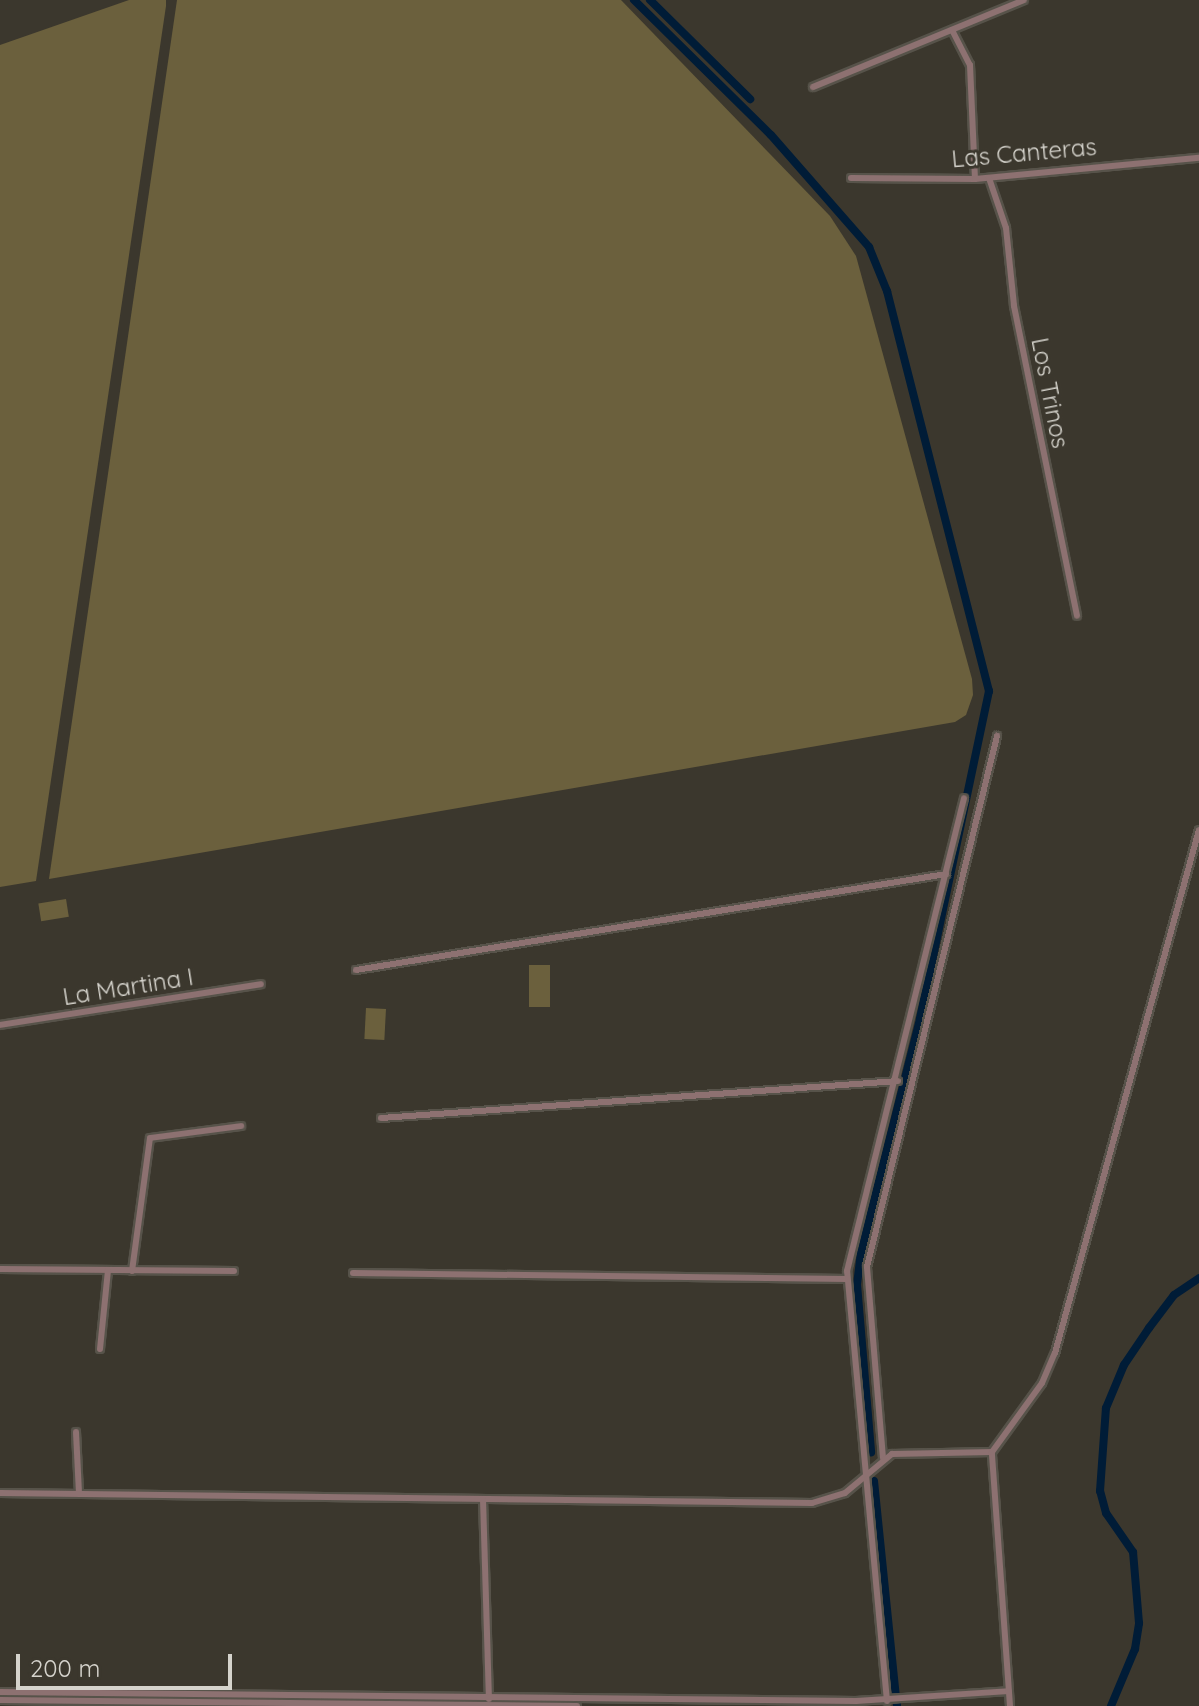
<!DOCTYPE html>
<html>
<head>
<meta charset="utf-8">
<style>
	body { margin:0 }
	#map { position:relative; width:1199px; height:1706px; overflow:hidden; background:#3b372d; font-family:Quicksand,sans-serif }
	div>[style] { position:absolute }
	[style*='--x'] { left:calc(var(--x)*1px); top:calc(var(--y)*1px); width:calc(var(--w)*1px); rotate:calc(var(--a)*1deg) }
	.green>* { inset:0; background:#6b603d; transform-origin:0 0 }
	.canal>* { height:8px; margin:-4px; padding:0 4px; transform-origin:4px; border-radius:4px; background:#001c37 }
	.roads { filter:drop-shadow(2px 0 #57534a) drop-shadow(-2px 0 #57534a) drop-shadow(0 2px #57534a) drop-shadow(0 -2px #57534a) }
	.street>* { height:6px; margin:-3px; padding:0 3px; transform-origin:3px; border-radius:3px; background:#8d7171 }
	span { translate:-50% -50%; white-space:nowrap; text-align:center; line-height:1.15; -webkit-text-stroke:6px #3b372d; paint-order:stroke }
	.street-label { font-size:24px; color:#d5d3cc }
	.scale { position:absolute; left:16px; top:1654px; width:216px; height:36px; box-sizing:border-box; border:4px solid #d5d3cc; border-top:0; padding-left:10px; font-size:24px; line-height:28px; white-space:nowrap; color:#d5d3cc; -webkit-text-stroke:6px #3b372d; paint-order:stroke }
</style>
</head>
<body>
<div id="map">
	<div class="green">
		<i style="clip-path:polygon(129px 0,166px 0,166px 6px,36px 881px,0 887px,0 45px)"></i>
		<i style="clip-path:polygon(177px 0,621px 0,830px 216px,856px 256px,972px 679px,973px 695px,966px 715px,955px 722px,49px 879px)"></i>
		<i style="left:66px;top:899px;width:18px;height:28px;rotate:81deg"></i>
		<i style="left:529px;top:965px;width:21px;height:42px"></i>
		<i style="left:366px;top:1008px;width:20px;height:31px;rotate:3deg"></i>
	</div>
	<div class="canal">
		<i style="--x:634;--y:0;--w:192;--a:44.6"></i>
		<i style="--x:771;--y:135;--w:149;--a:48.8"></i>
		<i style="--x:869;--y:247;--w:48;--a:67.8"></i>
		<i style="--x:887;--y:291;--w:413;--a:75.7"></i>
		<i style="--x:989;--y:691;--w:335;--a:101.9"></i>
		<i style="--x:920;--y:1019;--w:240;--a:104.2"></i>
		<i style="--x:861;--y:1252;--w:32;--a:97"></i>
		<i style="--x:857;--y:1284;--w:169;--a:85.2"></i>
		<i style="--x:650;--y:0;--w:141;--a:44.7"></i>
		<i style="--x:874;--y:1481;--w:216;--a:84.2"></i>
		<i style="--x:897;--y:1704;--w:2;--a:90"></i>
		<i style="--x:1111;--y:1706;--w:62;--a:-67.2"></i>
		<i style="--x:1135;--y:1649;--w:26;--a:-81"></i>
		<i style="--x:1139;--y:1623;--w:71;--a:-94.8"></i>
		<i style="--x:1133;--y:1552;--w:47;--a:-124.7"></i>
		<i style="--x:1106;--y:1513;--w:23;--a:-105"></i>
		<i style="--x:1100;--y:1491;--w:83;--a:-85.9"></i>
		<i style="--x:1106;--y:1408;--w:47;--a:-67.3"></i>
		<i style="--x:1124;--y:1365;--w:45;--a:-56"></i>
		<i style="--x:1149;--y:1328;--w:41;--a:-52.9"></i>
		<i style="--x:1174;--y:1295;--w:30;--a:-34"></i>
	</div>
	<div class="roads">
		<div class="street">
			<i style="--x:952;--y:30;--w:39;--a:63"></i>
			<i style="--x:970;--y:65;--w:114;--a:87.5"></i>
			<i style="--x:813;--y:87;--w:228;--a:-22.4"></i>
			<i style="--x:851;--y:178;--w:124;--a:0.5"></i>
			<i style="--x:975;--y:179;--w:225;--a:-5.4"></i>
			<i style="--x:989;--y:178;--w:53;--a:71.2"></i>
			<i style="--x:1006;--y:228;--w:78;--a:84.1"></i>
			<i style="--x:1014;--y:306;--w:316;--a:78.5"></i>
			<i style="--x:356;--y:970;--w:598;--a:-9.24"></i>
			<i style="--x:0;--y:1025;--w:264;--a:-8.9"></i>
			<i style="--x:381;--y:1118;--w:518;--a:-4.09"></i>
			<i style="--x:0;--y:1269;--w:234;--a:0.5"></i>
			<i style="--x:132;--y:1271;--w:134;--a:-82.3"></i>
			<i style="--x:150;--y:1138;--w:92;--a:-7.5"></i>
			<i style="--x:353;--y:1273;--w:494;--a:0.7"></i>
			<i style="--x:100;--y:1349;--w:79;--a:-84.2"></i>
			<i style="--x:76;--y:1432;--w:62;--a:87.2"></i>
			<i style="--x:883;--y:1458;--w:192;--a:-94.8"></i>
			<i style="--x:867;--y:1267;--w:547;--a:-76.24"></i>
			<i style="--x:0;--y:1493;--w:812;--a:0.71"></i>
			<i style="--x:812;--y:1503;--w:34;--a:-17"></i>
			<i style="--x:845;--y:1493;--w:61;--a:-39.7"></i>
			<i style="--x:892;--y:1454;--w:100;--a:-1.1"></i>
			<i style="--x:483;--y:1499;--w:200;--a:88.3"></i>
			<i style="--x:0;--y:1692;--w:856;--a:0.6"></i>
			<i style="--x:856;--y:1701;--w:153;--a:-3.7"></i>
			<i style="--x:0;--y:1700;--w:577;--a:0.6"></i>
			<i style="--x:887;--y:1701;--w:432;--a:-95.3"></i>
			<i style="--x:847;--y:1271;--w:487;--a:-76.1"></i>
			<i style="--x:1010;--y:1706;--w:255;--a:-94.1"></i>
			<i style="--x:992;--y:1452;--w:85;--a:-54.1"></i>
			<i style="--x:1042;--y:1383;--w:33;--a:-67"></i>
			<i style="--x:1055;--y:1353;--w:542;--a:-74.61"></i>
		</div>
	</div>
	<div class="street-label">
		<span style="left:1024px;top:153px;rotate:-5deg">Las Canteras</span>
		<span style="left:1050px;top:393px;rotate:79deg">Los Trinos</span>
		<span style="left:128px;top:987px;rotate:-9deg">La Martina I</span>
	</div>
	<div class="scale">200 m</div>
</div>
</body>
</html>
